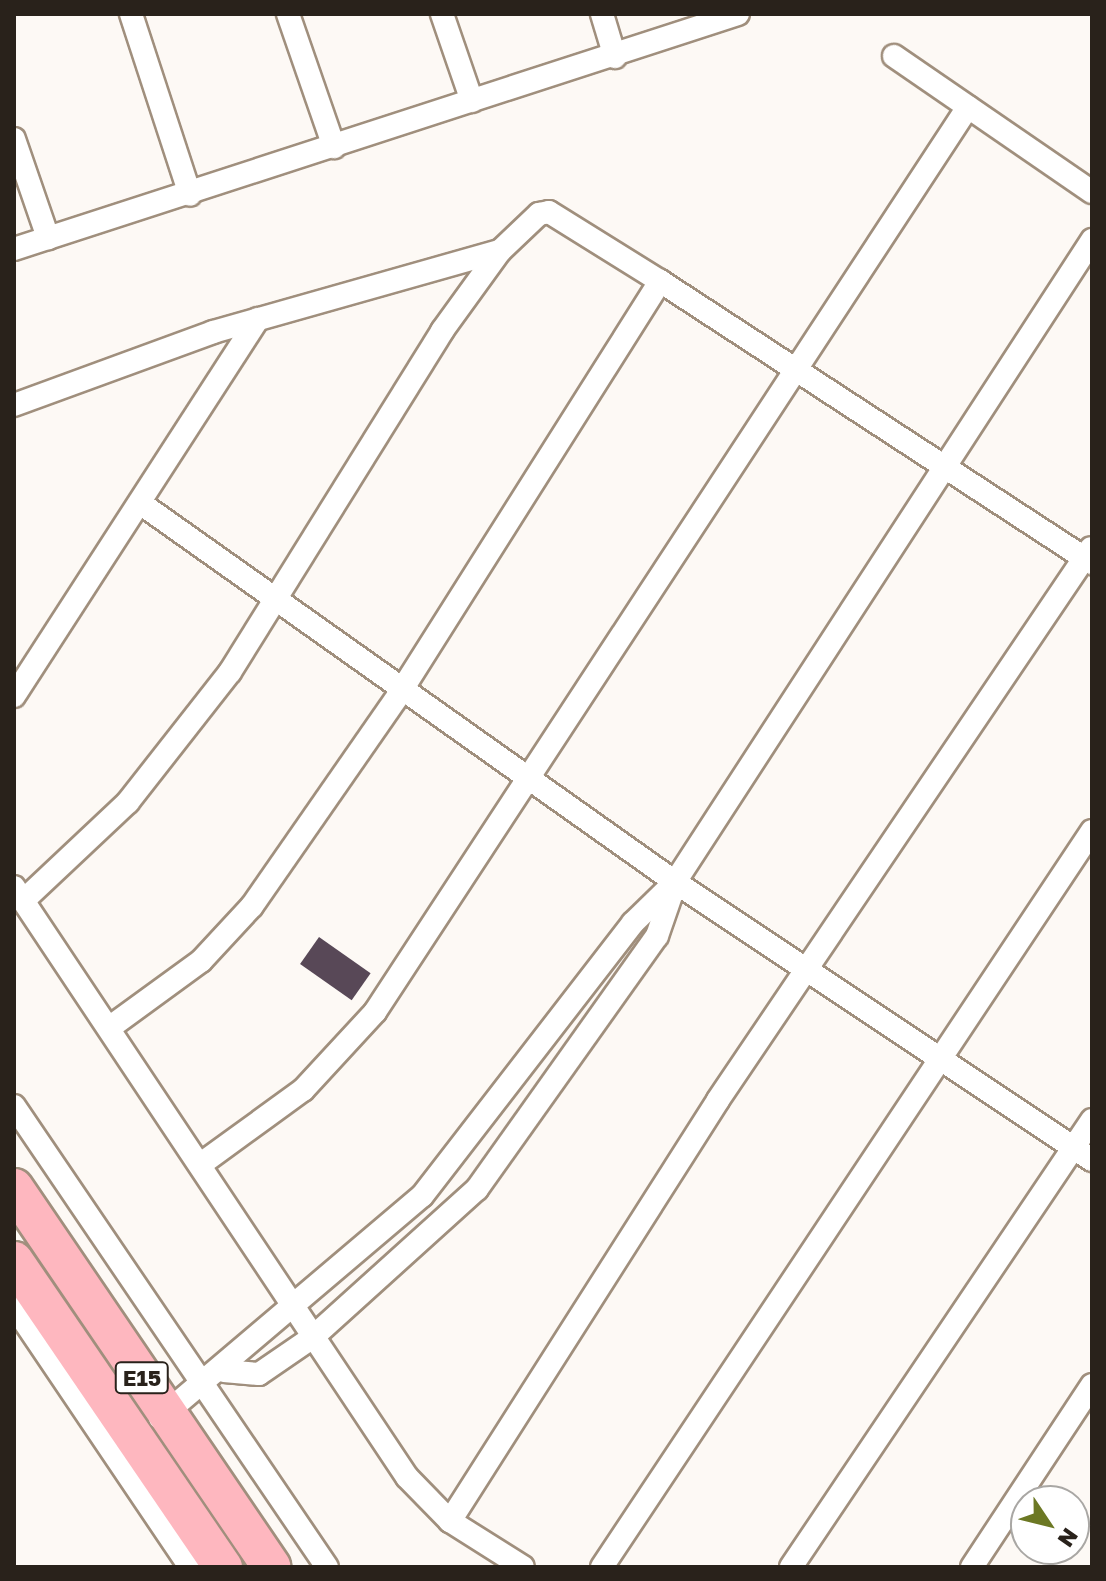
<!DOCTYPE html>
<html>
<head>
<meta charset="utf-8">
<style>
	body { margin:0 }
	#map { position:relative; width:1106px; height:1581px; overflow:hidden; background:#fdf9f5; font-family:"Golos Text",sans-serif }
	div>[style] { position:absolute }
	[style*='--x'] { left:calc(var(--x)*1px); top:calc(var(--y)*1px); width:calc(var(--w)*1px); rotate:calc(var(--a)*1deg) }
	.building>* { inset:0; background:#584857; transform-origin:0 0 }
	.roads { filter:drop-shadow(2px 0 #a08f7d) drop-shadow(-2px 0 #a08f7d) drop-shadow(0 2px #a08f7d) drop-shadow(0 -2px #a08f7d) }
	.minor>* { height:22px; margin:-11px; padding:0 11px; transform-origin:11px; border-radius:11px; background:#fff }
	.trunk>* { height:38px; margin:-19px; padding:0 19px; transform-origin:19px; border-radius:19px; background:#feb7bf }
	span { translate:-50% -50%; white-space:nowrap; text-align:center; line-height:1.15; -webkit-text-stroke:8px #fff; paint-order:stroke }
	.shield-label span { padding:2px 6px; background:#fff; border:2px solid; border-radius:6px; -webkit-text-stroke-width:0 }
	.shield-label { font-size:22px; color:#29221b; font-weight:700 }
	.frame { position:absolute; inset:0; border:16px solid #29221b; pointer-events:none }
	.north { position:absolute; left:1010px; top:1485px; width:80px; height:80px; box-sizing:border-box; background:#fff; border:2px solid #a9a7a4; border-radius:50%; rotate:125deg; font-size:22px; font-weight:700; line-height:32px; text-align:center; color:#29221b }
	.north::after { content:''; display:block; margin:auto; width:28px; height:36px; background:#6c7824; clip-path:polygon(50% 0,100% 100%,50% 72%,0 100%) }
</style>
</head>
<body>
<div id="map">
	<div class="building">
		<i style="left:319px;top:937px;width:63px;height:33px;rotate:35deg"></i>
	</div>
	<div class="roads">
		<div class="minor">
			<i style="--x:131;--y:14;--w:190;--a:71.9"></i>
			<i style="--x:288;--y:14;--w:141;--a:70.9"></i>
			<i style="--x:442;--y:14;--w:92;--a:71"></i>
			<i style="--x:602;--y:14;--w:45;--a:73.2"></i>
			<i style="--x:894;--y:56;--w:240;--a:34.5"></i>
			<i style="--x:14;--y:139;--w:105;--a:71"></i>
			<i style="--x:14;--y:249;--w:761;--a:-17.98"></i>
			<i style="--x:14;--y:405;--w:212;--a:-20.1"></i>
			<i style="--x:213;--y:332;--w:298;--a:-15.8"></i>
			<i style="--x:143;--y:505;--w:652;--a:35.32"></i>
			<i style="--x:675;--y:882;--w:501;--a:33.69"></i>
			<i style="--x:14;--y:696;--w:449;--a:-57.1"></i>
			<i style="--x:14;--y:887;--w:709;--a:56.33"></i>
			<i style="--x:407;--y:1477;--w:62;--a:45.7"></i>
			<i style="--x:450;--y:1521;--w:86;--a:32.2"></i>
			<i style="--x:24;--y:900;--w:143;--a:-43.3"></i>
			<i style="--x:128;--y:802;--w:165;--a:-51.9"></i>
			<i style="--x:230;--y:672;--w:402;--a:-58.1"></i>
			<i style="--x:442;--y:331;--w:99;--a:-54.1"></i>
			<i style="--x:500;--y:251;--w:54;--a:-43.5"></i>
			<i style="--x:539;--y:214;--w:10;--a:-11"></i>
			<i style="--x:549;--y:212;--w:131;--a:31.9"></i>
			<i style="--x:660;--y:281;--w:516;--a:33.14"></i>
			<i style="--x:109;--y:1028;--w:114;--a:-36.1"></i>
			<i style="--x:201;--y:961;--w:75;--a:-47.2"></i>
			<i style="--x:252;--y:906;--w:256;--a:-55.2"></i>
			<i style="--x:398;--y:696;--w:491;--a:-57.7"></i>
			<i style="--x:14;--y:1106;--w:557;--a:55.83"></i>
			<i style="--x:201;--y:1164;--w:126;--a:-36"></i>
			<i style="--x:303;--y:1090;--w:106;--a:-47.3"></i>
			<i style="--x:375;--y:1012;--w:1082;--a:-56.77"></i>
			<i style="--x:14;--y:1306;--w:315;--a:56"></i>
			<i style="--x:224;--y:1371;--w:35;--a:5"></i>
			<i style="--x:259;--y:1374;--w:65;--a:-34.4"></i>
			<i style="--x:313;--y:1337;--w:221;--a:-42.1"></i>
			<i style="--x:477;--y:1189;--w:310;--a:-54.6"></i>
			<i style="--x:657;--y:936;--w:52;--a:-70.9"></i>
			<i style="--x:160;--y:1418;--w:343;--a:-40.3"></i>
			<i style="--x:422;--y:1196;--w:345;--a:-52.3"></i>
			<i style="--x:633;--y:923;--w:59;--a:-44.3"></i>
			<i style="--x:675;--y:882;--w:766;--a:-56.99"></i>
			<i style="--x:450;--y:1521;--w:499;--a:-57.5"></i>
			<i style="--x:718;--y:1100;--w:666;--a:-55.95"></i>
			<i style="--x:602;--y:1567;--w:884;--a:-56.35"></i>
			<i style="--x:791;--y:1567;--w:539;--a:-56.04"></i>
			<i style="--x:972;--y:1567;--w:218;--a:-56.6"></i>
		</div>
		<div class="trunk">
			<i style="--x:14;--y:1188;--w:458;--a:55.8"></i>
			<i style="--x:14;--y:1261;--w:371;--a:55.7"></i>
		</div>
	</div>
	<div class="shield-label">
		<span style="left:142px;top:1378px">E15</span>
	</div>
	<div class="frame"></div>
	<div class="north">N</div>
</div>
</body>
</html>
